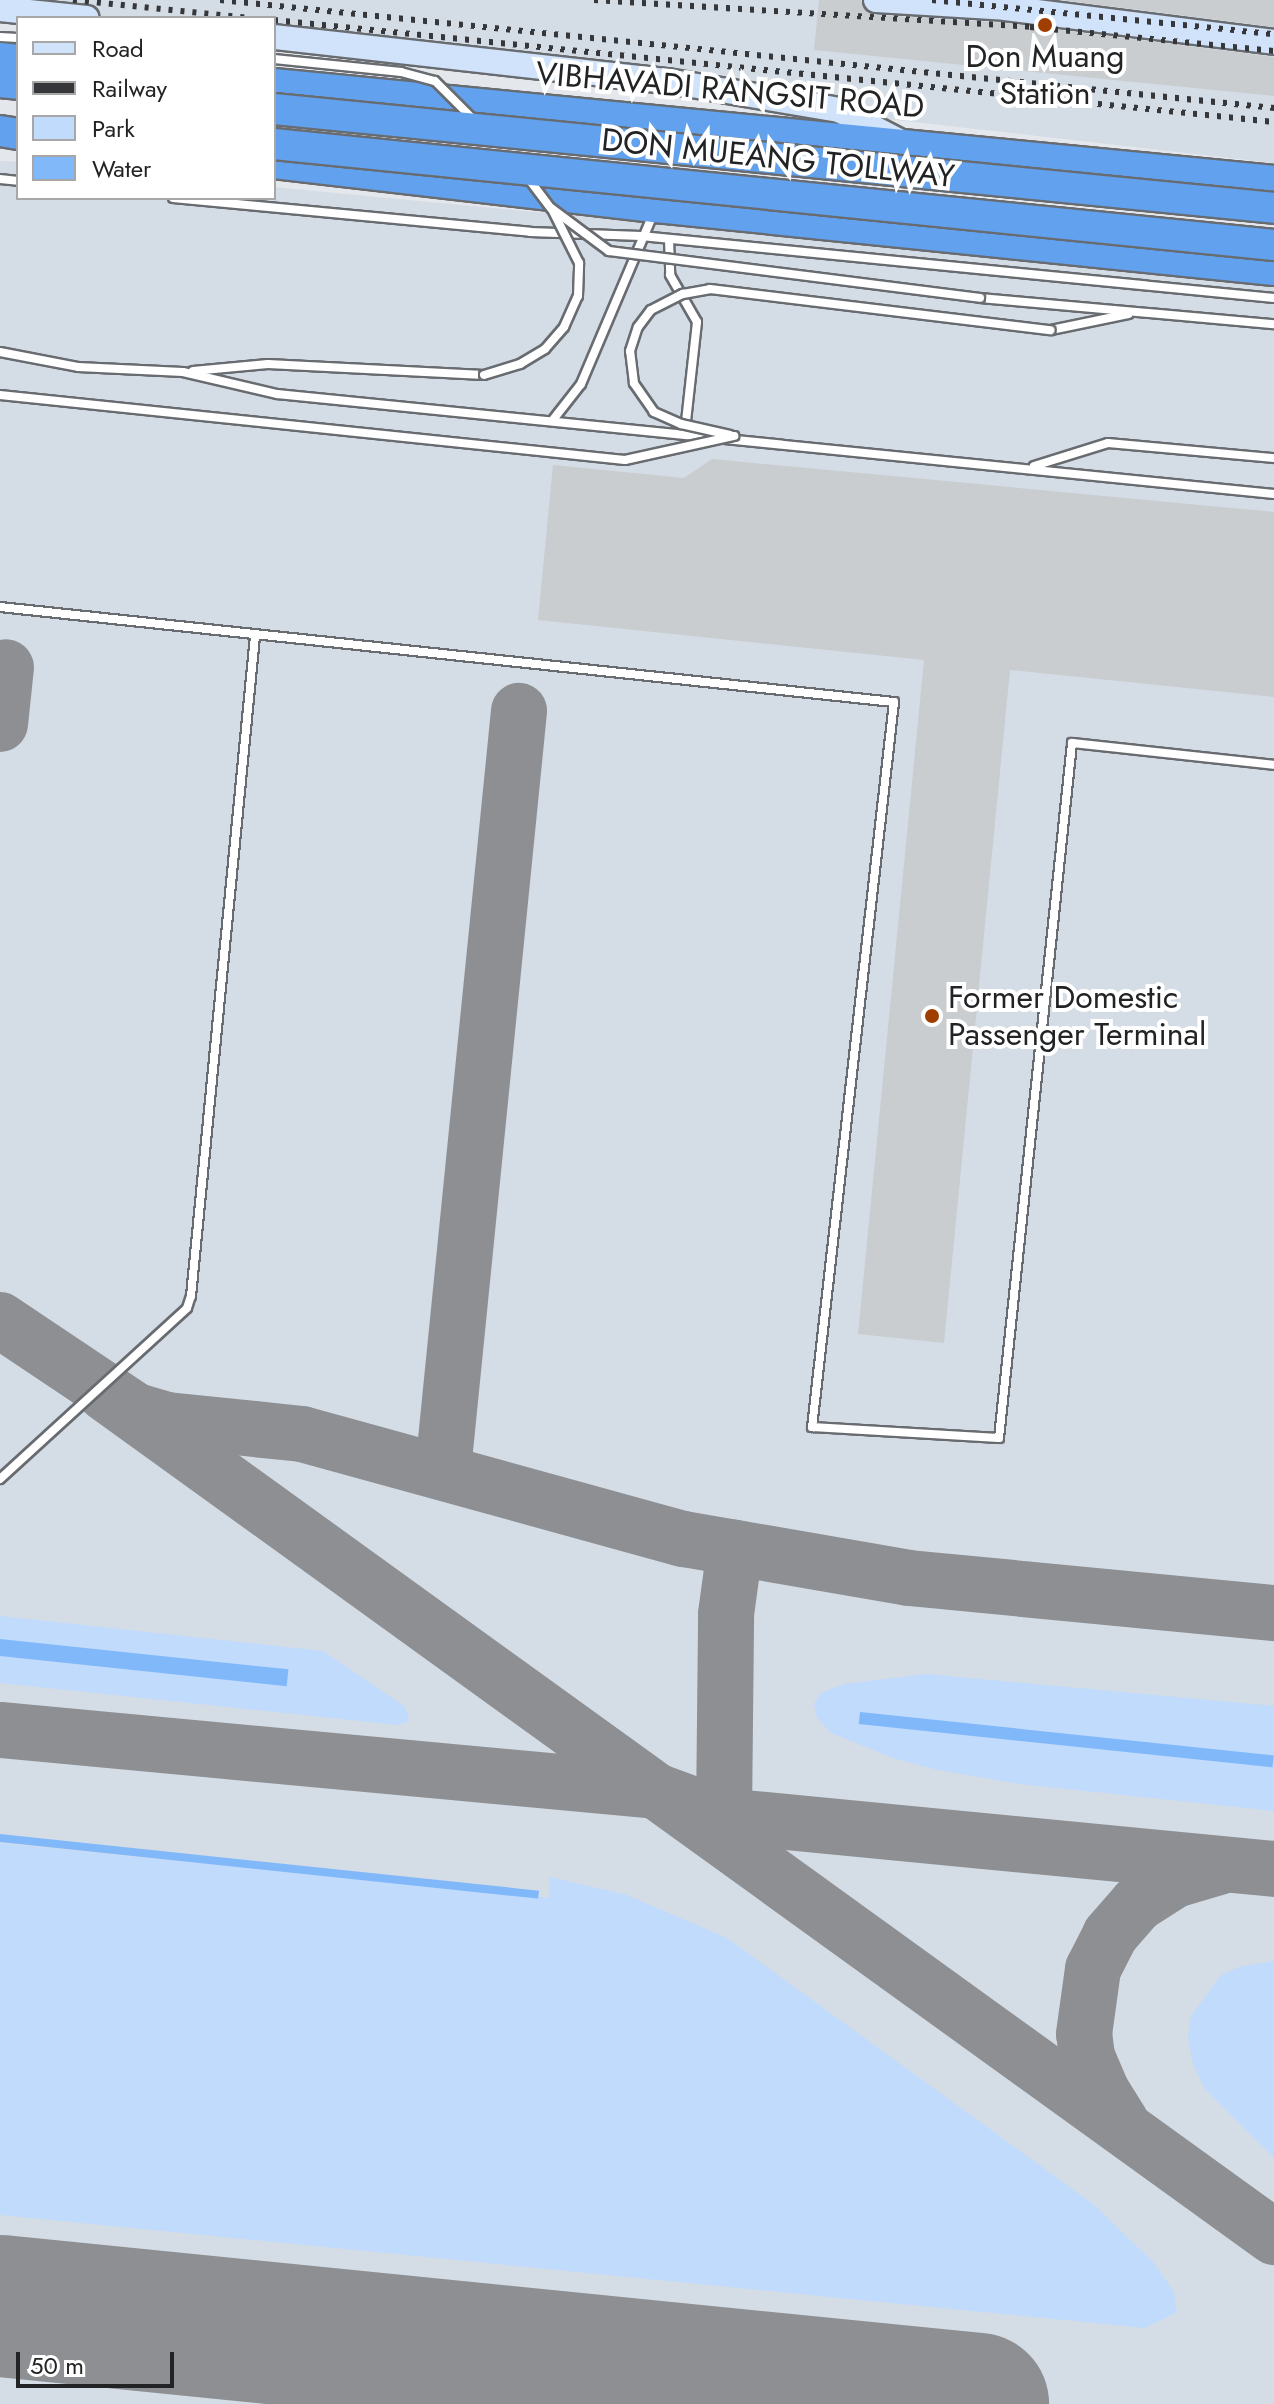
<!DOCTYPE html>
<html>
<head>
<meta charset="utf-8">
<style>
	body { margin:0 }
	#map { position:relative; width:1274px; height:2404px; overflow:hidden; background:#e4e7eb; font-family:Jost,sans-serif }
	div>[style] { position:absolute }
	[style*='--x'] { left:calc(var(--x)*1px); top:calc(var(--y)*1px); width:calc(var(--w)*1px); rotate:calc(var(--a)*1deg) }
	.built>* { inset:0; background:#d4dce6 }
	.green>* { inset:0; background:#c1dbfc }
	.water>* { inset:0; background:#81b8fa; transform-origin:0 0 }
	.taxiway>* { height:56px; margin:-28px; padding:0 28px; transform-origin:28px; border-radius:28px; background:#8d8f92 }
	.runway>* { height:142px; margin:-71px; padding:0 71px; transform-origin:71px; border-radius:71px; background:#8d8f92 }
	.building>* { inset:0; background:#c9cdd0 }
	.roads { filter:drop-shadow(2px 0 #686b6f) drop-shadow(-2px 0 #686b6f) drop-shadow(0 2px #686b6f) drop-shadow(0 -2px #686b6f) }
	.lane>* { height:8px; margin:-4px; padding:0 4px; transform-origin:4px; border-radius:4px; background:#fff }
	.secondary>* { height:24px; margin:-12px; padding:0 12px; transform-origin:12px; border-radius:12px; background:#d0e3fa }
	.highway>* { height:30px; margin:-15px; padding:0 15px; transform-origin:15px; border-radius:15px; background:#61a1ed }
	.rail>* { height:6px; margin-top:-3px; transform-origin:0; background:repeating-linear-gradient(90deg,#36373a 0 4px,transparent 0 12px) }
	.bridges { filter:drop-shadow(2px 0 #686b6f) drop-shadow(-2px 0 #686b6f) drop-shadow(0 2px #686b6f) drop-shadow(0 -2px #686b6f) }
	.lane-bridge>* { height:8px; margin:-4px; padding:0 4px; transform-origin:4px; border-radius:4px; background:#fff }
	.highway-bridge>* { height:30px; margin:-15px; padding:0 15px; transform-origin:15px; border-radius:15px; background:#61a1ed }
	.dots>* { width:22px; height:22px; translate:-50% -50%; box-sizing:border-box; border:4px solid #fff; border-radius:50% }
	span { translate:-50% -50%; white-space:nowrap; text-align:center; line-height:1.15; -webkit-text-stroke:8px #fff; paint-order:stroke }
	.poi-label { font-size:32px; color:#222325 }
	.left { translate:0 -50%; text-align:left }
	.street-label { font-size:32px; color:#222325 }
	.legend { position:absolute; left:16px; top:16px; width:260px; height:184px; box-sizing:border-box; background:#fff; border:2px solid #a7a7a8; margin:0; padding:10px 14px; list-style:none; font-size:24px; color:#222325 }
	.legend li { display:flex; align-items:center; gap:16px; height:40px }
	.legend b { width:40px; border:2px solid #a7a7a8 }
	.scale { position:absolute; left:16px; top:2352px; width:158px; height:36px; box-sizing:border-box; border:4px solid #222325; border-top:0; padding-left:10px; font-size:24px; line-height:28px; white-space:nowrap; color:#222325; -webkit-text-stroke:6px #fff; paint-order:stroke }
</style>
</head>
<body>
<div id="map">
	<div class="built">
		<i style="clip-path:polygon(0 0,1274px 0,1274px 163px,274px 49px,274px 18px,18px 18px,18px 25px,0 23px)"></i>
		<i style="clip-path:polygon(0 161px,18px 162px,18px 198px,274px 198px,274px 187px,1274px 283px,1274px 2404px,0 2404px)"></i>
	</div>
	<div class="green">
		<i style="clip-path:polygon(0 1616px,323px 1651px,404px 1706px,409px 1716px,407px 1722px,397px 1725px,0 1683px)"></i>
		<i style="clip-path:polygon(926px 1674px,1274px 1706px,1274px 1811px,1019px 1784px,933px 1769px,893px 1758px,831px 1733px,817px 1718px,814px 1704px,821px 1693px,844px 1684px)"></i>
		<i style="clip-path:polygon(0 1843px,549px 1898px,550px 1877px,627px 1895px,727px 1938px,1093px 2204px,1153px 2262px,1174px 2292px,1177px 2312px,1145px 2328px,0 2215px)"></i>
		<i style="clip-path:polygon(1274px 1961px,1274px 2158px,1205px 2089px,1193px 2064px,1188px 2038px,1191px 2016px,1221px 1975px,1239px 1967px)"></i>
	</div>
	<div class="water">
		<i style="left:0;top:1639px;width:290px;height:17px;rotate:6deg"></i>
		<i style="left:860px;top:1712px;width:416px;height:12px;rotate:6deg"></i>
		<i style="left:0;top:1834px;width:542px;height:8px;rotate:6deg"></i>
	</div>
	<div class="taxiway">
		<i style="--x:0;--y:724;--w:57;--a:-84"></i>
		<i style="--x:0;--y:1320;--w:164;--a:33.8"></i>
		<i style="--x:136;--y:1411;--w:32;--a:16"></i>
		<i style="--x:167;--y:1420;--w:136;--a:5.9"></i>
		<i style="--x:302;--y:1434;--w:396;--a:15.4"></i>
		<i style="--x:684;--y:1539;--w:228;--a:9.8"></i>
		<i style="--x:909;--y:1578;--w:367;--a:5.5"></i>
		<i style="--x:105;--y:1393;--w:1442;--a:35.83"></i>
		<i style="--x:443;--y:1470;--w:763;--a:-84.28"></i>
		<i style="--x:0;--y:1730;--w:659;--a:5.31"></i>
		<i style="--x:656;--y:1791;--w:72;--a:20.2"></i>
		<i style="--x:724;--y:1816;--w:553;--a:5.5"></i>
		<i style="--x:724;--y:1816;--w:202;--a:-89.4"></i>
		<i style="--x:726;--y:1614;--w:67;--a:-82.2"></i>
		<i style="--x:1121;--y:2122;--w:36;--a:-122"></i>
		<i style="--x:1102;--y:2092;--w:38;--a:-113"></i>
		<i style="--x:1087;--y:2057;--w:23;--a:-97"></i>
		<i style="--x:1084;--y:2034;--w:66;--a:-82.1"></i>
		<i style="--x:1093;--y:1969;--w:38;--a:-63"></i>
		<i style="--x:1110;--y:1935;--w:41;--a:-48.9"></i>
		<i style="--x:1137;--y:1904;--w:45;--a:-32.3"></i>
		<i style="--x:1175;--y:1880;--w:46;--a:-16.5"></i>
	</div>
	<div class="runway">
		<i style="--x:0;--y:2306;--w:983;--a:5.72"></i>
	</div>
	<div class="building">
		<i style="clip-path:polygon(819px 0,861px 0,867px 12px,875px 15px,1004px 23px,1274px 57px,1274px 96px,814px 50px)"></i>
		<i style="clip-path:polygon(1061px 0,1274px 0,1274px 27px)"></i>
		<i style="clip-path:polygon(712px 459px,1274px 512px,1274px 697px,1010px 670px,944px 1343px,858px 1334px,924px 660px,538px 620px,553px 465px,684px 478px)"></i>
	</div>
	<div class="roads">
		<div class="lane">
			<i style="--x:0;--y:37;--w:18;--a:3"></i>
			<i style="--x:0;--y:179;--w:18;--a:6"></i>
			<i style="--x:173;--y:198;--w:359;--a:5.4"></i>
			<i style="--x:530;--y:232;--w:111;--a:2.1"></i>
			<i style="--x:641;--y:236;--w:636;--a:5.59"></i>
			<i style="--x:669;--y:239;--w:36;--a:88"></i>
			<i style="--x:670;--y:275;--w:54;--a:60.1"></i>
			<i style="--x:697;--y:322;--w:109;--a:96.3"></i>
			<i style="--x:980;--y:298;--w:295;--a:5.1"></i>
			<i style="--x:1051;--y:330;--w:79;--a:-11.7"></i>
			<i style="--x:0;--y:352;--w:79;--a:10.9"></i>
			<i style="--x:78;--y:367;--w:105;--a:2.7"></i>
			<i style="--x:183;--y:372;--w:97;--a:13.2"></i>
			<i style="--x:277;--y:394;--w:1002;--a:5.73"></i>
			<i style="--x:193;--y:371;--w:75;--a:-5.3"></i>
			<i style="--x:268;--y:364;--w:216;--a:2.9"></i>
			<i style="--x:552;--y:421;--w:47;--a:-51.9"></i>
			<i style="--x:581;--y:384;--w:187;--a:-67"></i>
			<i style="--x:1034;--y:466;--w:77;--a:-17.3"></i>
			<i style="--x:1108;--y:443;--w:167;--a:5.2"></i>
			<i style="--x:0;--y:607;--w:899;--a:6.07"></i>
			<i style="--x:894;--y:702;--w:730;--a:96.45"></i>
			<i style="--x:812;--y:1427;--w:187;--a:3.4"></i>
			<i style="--x:999;--y:1438;--w:699;--a:-84"></i>
			<i style="--x:1072;--y:743;--w:203;--a:6.2"></i>
			<i style="--x:0;--y:1479;--w:253;--a:-42.4"></i>
			<i style="--x:187;--y:1308;--w:13;--a:-72"></i>
			<i style="--x:191;--y:1296;--w:663;--a:-84.46"></i>
		</div>
		<div class="secondary">
			<i style="--x:876;--y:0;--w:129;--a:3.5"></i>
			<i style="--x:1005;--y:8;--w:271;--a:7.2"></i>
			<i style="--x:0;--y:9;--w:87;--a:5.9"></i>
			<i style="--x:274;--y:37;--w:396;--a:6.4"></i>
			<i style="--x:668;--y:81;--w:173;--a:9.6"></i>
			<i style="--x:839;--y:110;--w:68;--a:27.3"></i>
		</div>
		<div class="highway">
			<i style="--x:0;--y:58;--w:18;--a:6"></i>
			<i style="--x:0;--y:82;--w:18;--a:6"></i>
			<i style="--x:274;--y:84;--w:1005;--a:5.54"></i>
			<i style="--x:0;--y:131;--w:18;--a:9"></i>
			<i style="--x:274;--y:163;--w:385;--a:6.6"></i>
			<i style="--x:656;--y:207;--w:621;--a:5.82"></i>
		</div>
	</div>
	<div class="rail">
		<i style="--x:73;--y:0;--w:178;--a:5.8"></i>
		<i style="--x:220;--y:0;--w:1060;--a:5.85"></i>
		<i style="--x:594;--y:0;--w:437;--a:3.5"></i>
		<i style="--x:1030;--y:27;--w:245;--a:5.6"></i>
		<i style="--x:932;--y:0;--w:344;--a:5.7"></i>
		<i style="--x:274;--y:20;--w:1005;--a:5.82"></i>
	</div>
	<div class="bridges">
		<div class="lane-bridge">
			<i style="--x:274;--y:59;--w:128;--a:5.8"></i>
			<i style="--x:401;--y:72;--w:35;--a:15"></i>
			<i style="--x:435;--y:81;--w:52;--a:45"></i>
			<i style="--x:528;--y:178;--w:38;--a:53"></i>
			<i style="--x:551;--y:208;--w:72;--a:36.6"></i>
			<i style="--x:609;--y:251;--w:374;--a:7.2"></i>
			<i style="--x:484;--y:375;--w:38;--a:-17"></i>
			<i style="--x:520;--y:364;--w:29;--a:-31"></i>
			<i style="--x:545;--y:349;--w:29;--a:-49"></i>
			<i style="--x:564;--y:327;--w:34;--a:-66"></i>
			<i style="--x:578;--y:296;--w:33;--a:-88"></i>
			<i style="--x:579;--y:263;--w:60;--a:-116.6"></i>
			<i style="--x:0;--y:395;--w:628;--a:5.94"></i>
			<i style="--x:625;--y:460;--w:112;--a:-12.4"></i>
			<i style="--x:730;--y:435;--w:50;--a:-167.3"></i>
			<i style="--x:681;--y:424;--w:30;--a:-156"></i>
			<i style="--x:654;--y:412;--w:35;--a:-125"></i>
			<i style="--x:634;--y:383;--w:32;--a:-97"></i>
			<i style="--x:630;--y:351;--w:25;--a:-72"></i>
			<i style="--x:638;--y:327;--w:21;--a:-53"></i>
			<i style="--x:651;--y:310;--w:36;--a:-27"></i>
			<i style="--x:683;--y:294;--w:27;--a:-10"></i>
			<i style="--x:710;--y:289;--w:343;--a:6.9"></i>
		</div>
		<div class="highway-bridge">
			<i style="--x:274;--y:109;--w:1005;--a:5.65"></i>
			<i style="--x:274;--y:144;--w:1005;--a:5.77"></i>
		</div>
	</div>
	<div class="dots">
		<i style="left:1045px;top:25px;background:#a03e00"></i>
		<i style="left:932px;top:1016px;background:#a03e00"></i>
	</div>
	<div class="poi-label">
		<span style="left:1045px;top:75px">Don Muang<br>Station</span>
		<span class="left" style="left:948px;top:1016px">Former Domestic<br>Passenger Terminal</span>
	</div>
	<div class="street-label">
		<span style="left:730px;top:90px;rotate:5deg">VIBHAVADI RANGSIT ROAD</span>
		<span style="left:778px;top:158px;rotate:6deg">DON MUEANG TOLLWAY</span>
	</div>
	<ul class="legend">
	<li><b style="height:10px;background:#d0e3fa"></b>Road</li>
	<li><b style="height:10px;background:#36373a"></b>Railway</li>
	<li><b style="height:22px;background:#c1dbfc"></b>Park</li>
	<li><b style="height:22px;background:#81b8fa"></b>Water</li>
	</ul>
	<div class="scale">50 m</div>
</div>
</body>
</html>
